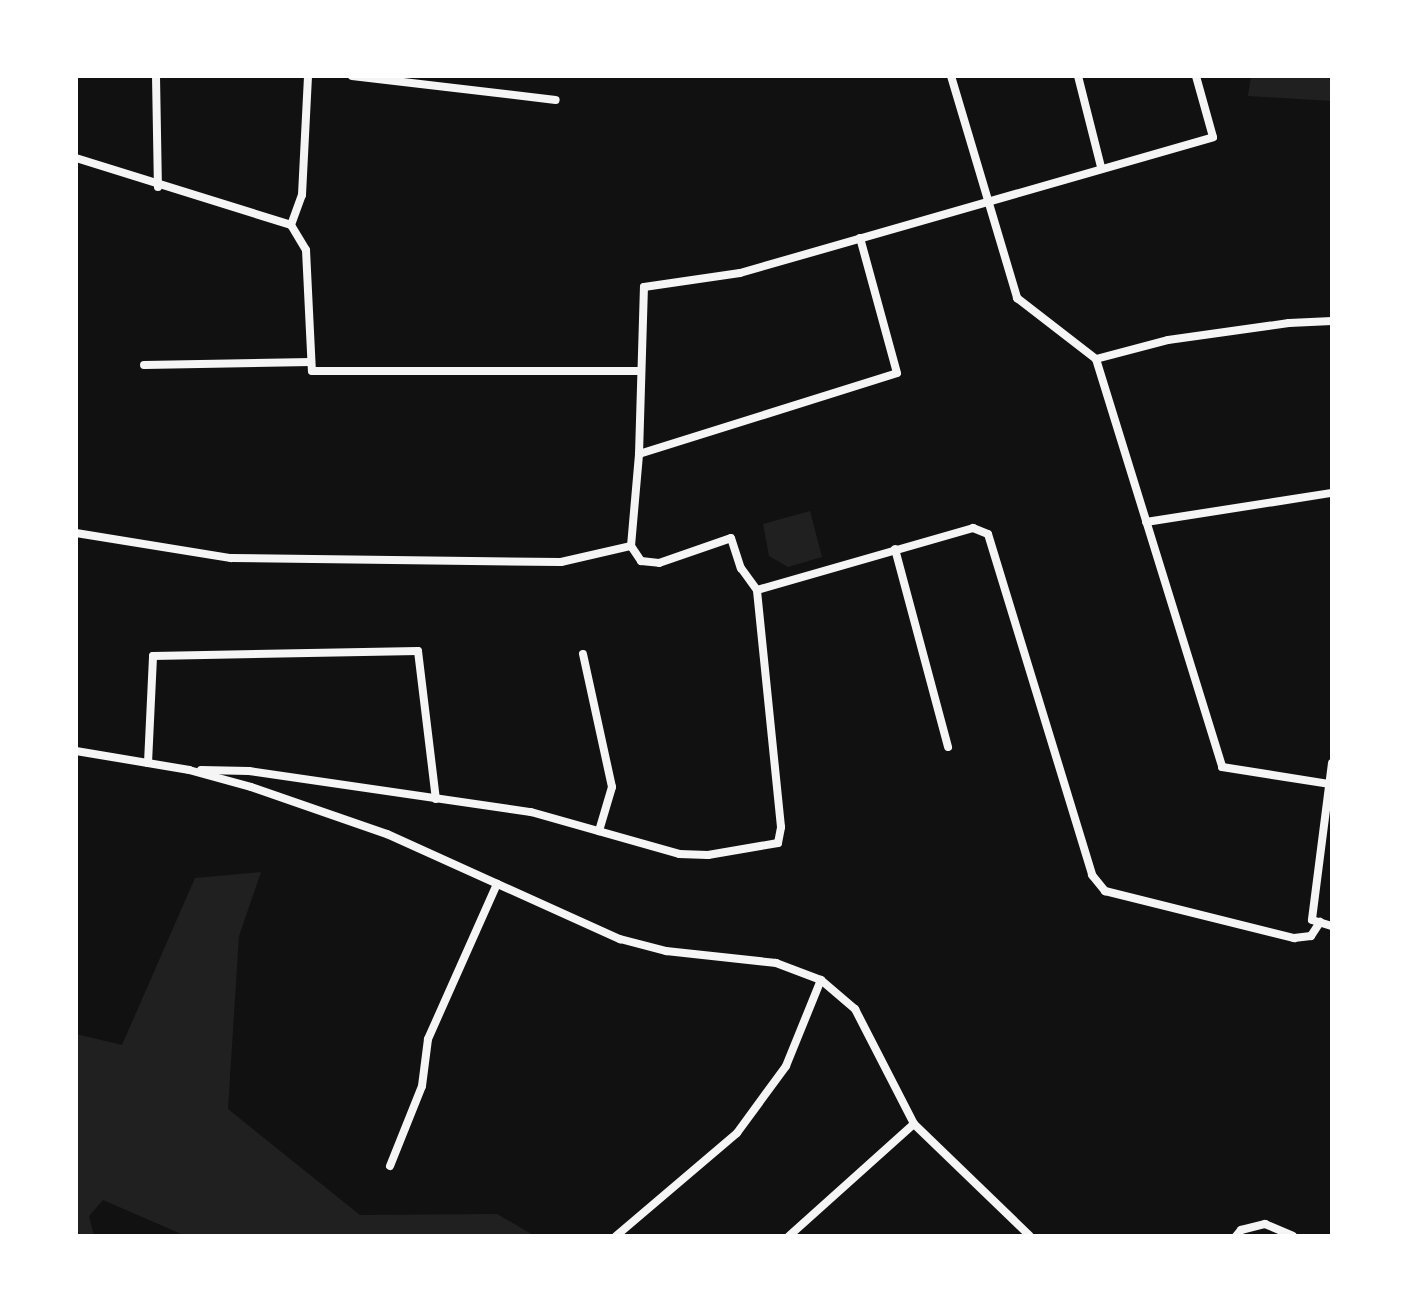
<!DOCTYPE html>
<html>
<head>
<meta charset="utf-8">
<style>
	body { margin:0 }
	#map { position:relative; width:1408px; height:1312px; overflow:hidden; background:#111; font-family:Raleway,sans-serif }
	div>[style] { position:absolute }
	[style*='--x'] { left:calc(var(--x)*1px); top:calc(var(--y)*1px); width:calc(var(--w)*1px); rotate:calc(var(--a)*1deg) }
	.green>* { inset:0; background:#202020 }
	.minor>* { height:8px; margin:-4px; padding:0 4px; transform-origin:4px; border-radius:4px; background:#f5f5f5 }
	span { translate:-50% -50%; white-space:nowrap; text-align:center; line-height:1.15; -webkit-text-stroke:6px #fff; paint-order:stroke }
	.frame { position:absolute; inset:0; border:78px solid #fff; pointer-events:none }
</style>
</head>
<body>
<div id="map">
	<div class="green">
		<i style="clip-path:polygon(1251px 76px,1332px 76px,1332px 101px,1248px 96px)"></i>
		<i style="clip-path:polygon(810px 511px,822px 557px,788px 567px,769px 556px,763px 524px)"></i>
		<i style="clip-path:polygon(261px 872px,239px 936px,228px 1109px,360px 1215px,497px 1214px,535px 1236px,186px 1236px,103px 1200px,89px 1216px,94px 1236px,76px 1236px,76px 1034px,122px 1045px,195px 878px)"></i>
	</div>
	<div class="minor">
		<i style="--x:156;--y:76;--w:111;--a:89"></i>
		<i style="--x:352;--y:76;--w:205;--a:6.7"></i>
		<i style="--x:951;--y:76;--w:232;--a:73.4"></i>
		<i style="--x:1017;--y:298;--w:100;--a:37.7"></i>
		<i style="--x:1096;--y:359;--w:427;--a:72.8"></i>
		<i style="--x:1222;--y:767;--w:108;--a:9"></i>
		<i style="--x:1078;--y:76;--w:94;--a:75.8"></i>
		<i style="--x:76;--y:158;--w:225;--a:17.3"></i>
		<i style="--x:291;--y:225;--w:29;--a:59"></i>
		<i style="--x:306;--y:250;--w:121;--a:87.2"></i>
		<i style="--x:312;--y:371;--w:328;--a:0"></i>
		<i style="--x:291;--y:225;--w:32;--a:-70"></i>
		<i style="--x:302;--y:195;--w:119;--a:-87.1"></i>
		<i style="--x:1096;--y:359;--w:74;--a:-14.8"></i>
		<i style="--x:1168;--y:340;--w:122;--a:-8"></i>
		<i style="--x:1289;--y:323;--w:43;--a:-2.7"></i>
		<i style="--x:144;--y:365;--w:167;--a:-1"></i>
		<i style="--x:639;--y:454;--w:270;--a:-17.4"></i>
		<i style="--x:897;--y:373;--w:140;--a:-105.3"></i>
		<i style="--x:1146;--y:522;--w:188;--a:-8.9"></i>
		<i style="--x:76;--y:533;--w:157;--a:9.2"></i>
		<i style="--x:231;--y:558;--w:330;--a:0.7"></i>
		<i style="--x:561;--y:562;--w:72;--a:-12.9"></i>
		<i style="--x:631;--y:546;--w:92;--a:-85"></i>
		<i style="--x:639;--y:454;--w:167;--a:-88.3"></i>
		<i style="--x:644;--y:287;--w:97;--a:-8.3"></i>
		<i style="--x:740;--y:273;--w:492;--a:-16"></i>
		<i style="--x:1213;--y:137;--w:63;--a:-105.6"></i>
		<i style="--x:631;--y:546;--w:18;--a:56"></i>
		<i style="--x:641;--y:561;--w:18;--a:6"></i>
		<i style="--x:659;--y:563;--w:76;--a:-19.1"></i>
		<i style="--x:731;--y:538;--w:32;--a:72"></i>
		<i style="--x:741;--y:568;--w:27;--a:54"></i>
		<i style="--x:757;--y:590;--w:225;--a:-16"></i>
		<i style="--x:973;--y:528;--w:16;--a:22"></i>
		<i style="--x:988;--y:534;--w:357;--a:73"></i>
		<i style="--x:1092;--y:875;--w:21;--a:51"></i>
		<i style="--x:1105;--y:891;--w:195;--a:14"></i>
		<i style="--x:1294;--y:938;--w:17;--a:-7"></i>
		<i style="--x:1311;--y:936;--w:17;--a:-57"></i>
		<i style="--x:895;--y:549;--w:205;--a:75"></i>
		<i style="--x:583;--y:654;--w:136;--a:77.7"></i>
		<i style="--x:612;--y:787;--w:46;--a:106.5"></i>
		<i style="--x:76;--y:751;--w:115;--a:9.5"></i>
		<i style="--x:189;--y:770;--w:64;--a:15.3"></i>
		<i style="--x:251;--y:787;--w:144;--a:19.1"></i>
		<i style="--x:387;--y:834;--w:256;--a:24.3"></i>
		<i style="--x:620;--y:939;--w:48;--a:14.6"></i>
		<i style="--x:666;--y:951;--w:111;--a:6.2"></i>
		<i style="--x:776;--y:963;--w:48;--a:20.7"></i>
		<i style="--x:821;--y:980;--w:45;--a:40.5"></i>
		<i style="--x:855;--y:1009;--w:129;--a:62.8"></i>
		<i style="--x:914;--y:1124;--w:161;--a:44"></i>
		<i style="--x:148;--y:763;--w:107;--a:-87.3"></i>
		<i style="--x:153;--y:656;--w:265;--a:-1.1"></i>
		<i style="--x:418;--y:651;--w:149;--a:83.1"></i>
		<i style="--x:1332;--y:763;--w:158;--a:97.3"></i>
		<i style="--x:1312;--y:920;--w:21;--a:17"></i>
		<i style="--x:201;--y:770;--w:48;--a:1.2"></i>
		<i style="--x:249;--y:771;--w:285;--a:8.3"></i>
		<i style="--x:531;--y:812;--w:154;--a:15.8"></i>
		<i style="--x:679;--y:854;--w:29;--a:2"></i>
		<i style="--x:708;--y:855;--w:71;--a:-9.7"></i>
		<i style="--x:778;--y:843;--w:16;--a:-79"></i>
		<i style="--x:781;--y:827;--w:238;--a:-95.8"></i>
		<i style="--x:390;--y:1166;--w:86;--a:-68.2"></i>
		<i style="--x:422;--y:1086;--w:47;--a:-82.7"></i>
		<i style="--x:428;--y:1039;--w:170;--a:-66"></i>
		<i style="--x:616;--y:1236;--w:159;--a:-40.4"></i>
		<i style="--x:737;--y:1133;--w:83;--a:-53.8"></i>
		<i style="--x:786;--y:1066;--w:93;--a:-67.9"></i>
		<i style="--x:789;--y:1236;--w:168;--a:-41.9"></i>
		<i style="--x:1236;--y:1236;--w:8;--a:-50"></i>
		<i style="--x:1241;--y:1230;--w:25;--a:-14"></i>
		<i style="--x:1265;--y:1224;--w:30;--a:23"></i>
	</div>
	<div class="frame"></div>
</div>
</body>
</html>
